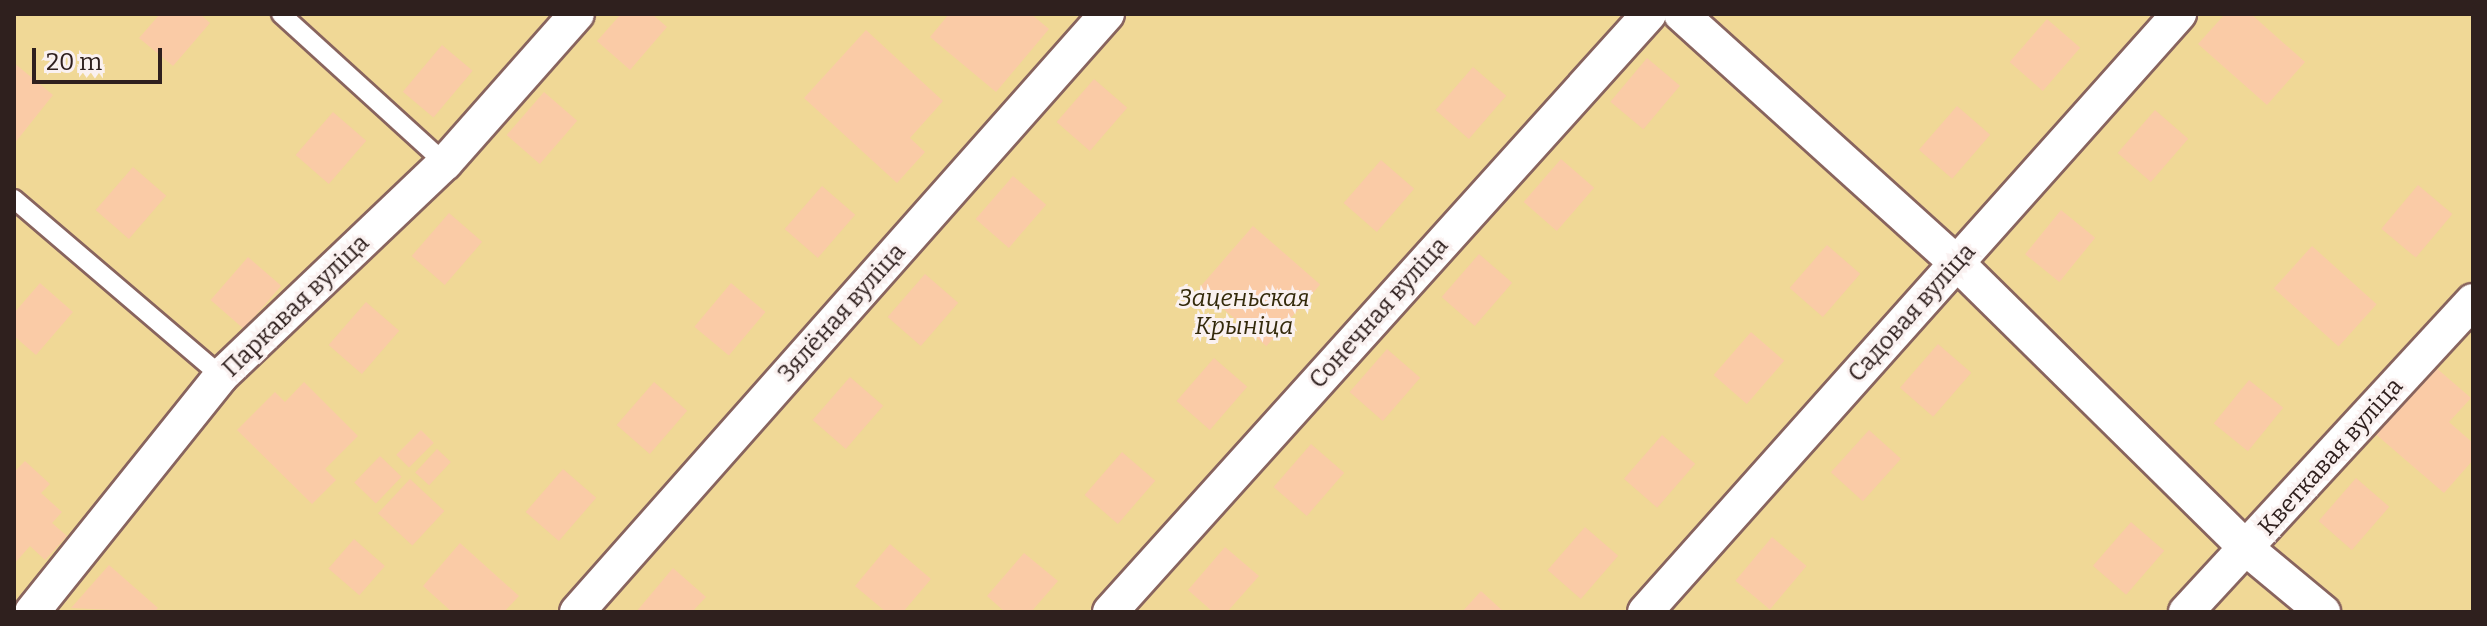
<!DOCTYPE html>
<html>
<head>
<meta charset="utf-8">
<style>
  body { margin:0 }
  #map { position:relative; width:2487px; height:626px; overflow:hidden; background:#faf1f0; font-family:Bitter,serif }
  div>[style] { position:absolute }
  [style*='--x'] { left:calc(var(--x)*1px); top:calc(var(--y)*1px); width:calc(var(--w)*1px); rotate:calc(var(--a)*1deg) }
  .green>* { inset:0; background:#f0d896; transform-origin:0 0 }
  .building>* { inset:0; background:#facba6; transform-origin:0 0 }
  .roads { filter:drop-shadow(2px 0 #88645e) drop-shadow(-2px 0 #88645e) drop-shadow(0 2px #88645e) drop-shadow(0 -2px #88645e) }
  .lane>* { height:18px; margin:-9px; padding:0 9px; transform-origin:9px; border-radius:9px; background:#fff }
  .street>* { height:34px; margin:-17px; padding:0 17px; transform-origin:17px; border-radius:17px; background:#fff }
  span { translate:-50% -50%; white-space:nowrap; text-align:center; line-height:1.15; -webkit-text-stroke:6px #faf1f0; paint-order:stroke }
  .park-label { font-size:24px; color:#342a0b; font-style:italic }
  .street-label { font-size:24px; color:#2f201e }
  .frame { position:absolute; inset:0; border:16px solid #2f201e; pointer-events:none }
  .scale { position:absolute; left:32px; top:48px; width:130px; height:36px; box-sizing:border-box; border:4px solid #2f201e; border-top:0; padding-left:10px; font-size:24px; line-height:28px; white-space:nowrap; color:#2f201e; -webkit-text-stroke:6px #faf1f0; paint-order:stroke }
</style>
</head>
<body>
<div id="map">
  <div class="green">
    <div style="left:14px;top:14px;width:2459px;height:598px"></div>
  </div>
  <div class="building">
    <div style="clip-path:polygon(160px 14px,200px 14px,210px 23px,173px 66px,139px 38px)"></div>
    <div style="clip-path:polygon(621px 14px,652px 14px,667px 27px,630px 70px,597px 41px)"></div>
    <div style="clip-path:polygon(949px 14px,1031px 14px,1049px 29px,996px 92px,930px 37px)"></div>
    <div style="clip-path:polygon(2225px 14px,2251px 14px,2305px 62px,2267px 105px,2198px 44px)"></div>
    <div style="left:2047px;top:19px;width:44px;height:57px;rotate:41deg"></div>
    <div style="clip-path:polygon(866px 30px,943px 101px,910px 138px,925px 152px,897px 183px,804px 98px)"></div>
    <div style="left:442px;top:45px;width:40px;height:61px;rotate:40deg"></div>
    <div style="left:1647px;top:58px;width:43px;height:57px;rotate:40deg"></div>
    <div style="clip-path:polygon(14px 63px,53px 95px,14px 144px)"></div>
    <div style="left:1473px;top:67px;width:44px;height:57px;rotate:41deg"></div>
    <div style="left:1094px;top:79px;width:44px;height:57px;rotate:41deg"></div>
    <div style="left:544px;top:92px;width:44px;height:57px;rotate:41deg"></div>
    <div style="left:1957px;top:106px;width:44px;height:58px;rotate:41deg"></div>
    <div style="left:2155px;top:110px;width:44px;height:57px;rotate:41deg"></div>
    <div style="left:333px;top:112px;width:44px;height:57px;rotate:41deg"></div>
    <div style="left:1561px;top:159px;width:44px;height:57px;rotate:41deg"></div>
    <div style="left:1381px;top:160px;width:44px;height:57px;rotate:41deg"></div>
    <div style="left:133px;top:167px;width:44px;height:57px;rotate:41deg"></div>
    <div style="left:1013px;top:176px;width:44px;height:57px;rotate:41deg"></div>
    <div style="left:2418px;top:185px;width:45px;height:57px;rotate:40deg"></div>
    <div style="left:822px;top:186px;width:44px;height:57px;rotate:41deg"></div>
    <div style="left:2061px;top:210px;width:44px;height:57px;rotate:39deg"></div>
    <div style="left:449px;top:213px;width:44px;height:57px;rotate:41deg"></div>
    <div style="left:1253px;top:226px;width:89px;height:82px;rotate:41deg"></div>
    <div style="left:1827px;top:245px;width:44px;height:57px;rotate:41deg"></div>
    <div style="left:2312px;top:246px;width:87px;height:57px;rotate:42deg"></div>
    <div style="left:1479px;top:254px;width:44px;height:57px;rotate:41deg"></div>
    <div style="left:248px;top:257px;width:44px;height:57px;rotate:41deg"></div>
    <div style="left:925px;top:274px;width:44px;height:57px;rotate:41deg"></div>
    <div style="clip-path:polygon(40px 283px,73px 312px,36px 355px,14px 336px,14px 313px)"></div>
    <div style="left:731px;top:283px;width:45px;height:57px;rotate:40deg"></div>
    <div style="left:366px;top:302px;width:44px;height:57px;rotate:41deg"></div>
    <div style="left:1751px;top:332px;width:44px;height:57px;rotate:41deg"></div>
    <div style="left:1938px;top:344px;width:44px;height:58px;rotate:41deg"></div>
    <div style="left:1387px;top:349px;width:44px;height:57px;rotate:41deg"></div>
    <div style="left:1214px;top:358px;width:44px;height:57px;rotate:41deg"></div>
    <div style="clip-path:polygon(2434px 366px,2471px 398px,2449px 422px,2473px 443px,2473px 460px,2444px 493px,2365px 425px)"></div>
    <div style="left:850px;top:377px;width:44px;height:57px;rotate:41deg"></div>
    <div style="left:2249px;top:380px;width:44px;height:56px;rotate:39deg"></div>
    <div style="clip-path:polygon(304px 382px,358px 436px,325px 469px,336px 480px,312px 504px,237px 430px,275px 392px,285px 402px)"></div>
    <div style="left:654px;top:382px;width:44px;height:57px;rotate:41deg"></div>
    <div style="left:421px;top:430px;width:18px;height:35px;rotate:45deg"></div>
    <div style="left:1869px;top:430px;width:43px;height:57px;rotate:42deg"></div>
    <div style="left:1662px;top:435px;width:44px;height:58px;rotate:41deg"></div>
    <div style="left:1311px;top:444px;width:44px;height:57px;rotate:41deg"></div>
    <div style="left:437px;top:449px;width:19px;height:32px;rotate:43deg"></div>
    <div style="left:1122px;top:452px;width:44px;height:57px;rotate:41deg"></div>
    <div style="left:380px;top:456px;width:30px;height:37px;rotate:44deg"></div>
    <div style="clip-path:polygon(25px 461px,50px 484px,41px 493px,62px 512px,52px 523px,67px 536px,45px 560px,30px 546px,14px 564px,14px 472px)"></div>
    <div style="left:563px;top:469px;width:44px;height:57px;rotate:41deg"></div>
    <div style="left:2356px;top:478px;width:44px;height:57px;rotate:41deg"></div>
    <div style="left:410px;top:479px;width:47px;height:47px;rotate:43deg"></div>
    <div style="left:2131px;top:522px;width:44px;height:58px;rotate:41deg"></div>
    <div style="left:1585px;top:527px;width:44px;height:57px;rotate:41deg"></div>
    <div style="left:1772px;top:537px;width:45px;height:57px;rotate:40deg"></div>
    <div style="left:354px;top:539px;width:41px;height:39px;rotate:41deg"></div>
    <div style="clip-path:polygon(460px 543px,519px 596px,504px 612px,452px 612px,423px 586px)"></div>
    <div style="clip-path:polygon(890px 544px,931px 579px,903px 612px,886px 612px,855px 586px)"></div>
    <div style="clip-path:polygon(1225px 547px,1259px 576px,1227px 612px,1213px 612px,1188px 590px)"></div>
    <div style="clip-path:polygon(1024px 553px,1058px 581px,1031px 612px,1005px 612px,987px 596px)"></div>
    <div style="clip-path:polygon(109px 565px,158px 608px,154px 612px,71px 608px)"></div>
    <div style="clip-path:polygon(673px 568px,706px 597px,692px 612px,636px 612px)"></div>
    <div style="clip-path:polygon(1481px 591px,1504px 612px,1462px 612px)"></div>
  </div>
  <div class="roads">
    <div class="lane">
      <div style="--x:281;--y:14;--w:222;--a:42.3"></div>
      <div style="--x:14;--y:199;--w:272;--a:40.5"></div>
    </div>
    <div class="street">
      <div style="--x:1681;--y:14;--w:372;--a:42.1"></div>
      <div style="--x:1957;--y:263;--w:407;--a:44.6"></div>
      <div style="--x:2247;--y:549;--w:99;--a:39.7"></div>
      <div style="--x:32;--y:612;--w:302;--a:-51.3"></div>
      <div style="--x:221;--y:376;--w:309;--a:-43.6"></div>
      <div style="--x:445;--y:163;--w:199;--a:-48.5"></div>
      <div style="--x:577;--y:612;--w:799;--a:-48.45"></div>
      <div style="--x:1110;--y:612;--w:805;--a:-47.97"></div>
      <div style="--x:1645;--y:612;--w:802;--a:-48.24"></div>
      <div style="--x:2186;--y:612;--w:423;--a:-47.3"></div>
    </div>
  </div>
  <div class="park-label">
    <span style="left:1244px;top:313px">Заценьская<br>Крыніца</span>
  </div>
  <div class="street-label">
    <span style="left:296px;top:306px;rotate:-44deg">Паркавая вуліца</span>
    <span style="left:842px;top:313px;rotate:-48deg">Зялёная вуліца</span>
    <span style="left:1379px;top:313px;rotate:-48deg">Сонечная вуліца</span>
    <span style="left:1912px;top:313px;rotate:-48deg">Садовая вуліца</span>
    <span style="left:2331px;top:457px;rotate:-48deg">Кветкавая вуліца</span>
  </div>
  <div class="frame"></div>
  <div class="scale">20 m</div>
</div>
</body>
</html>
